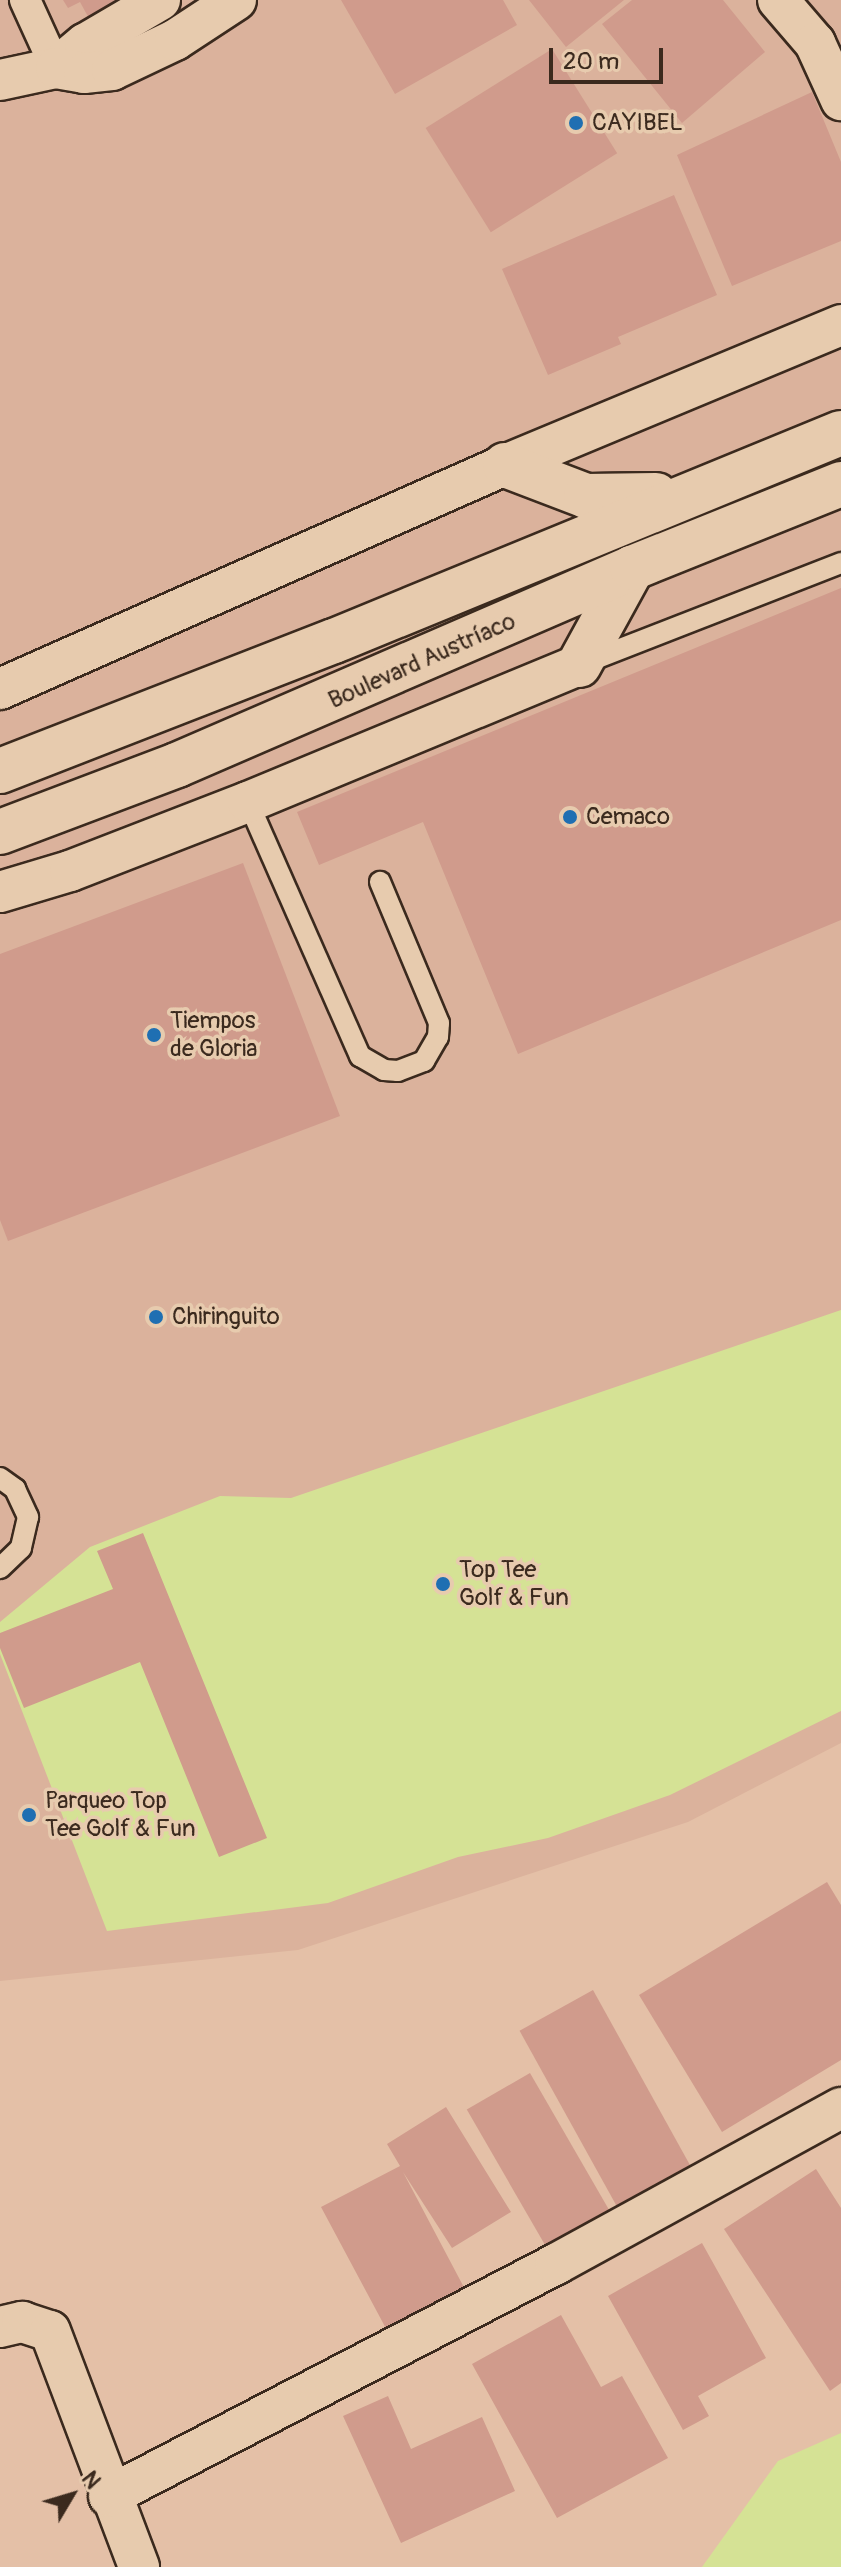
<!DOCTYPE html>
<html>
<head>
<meta charset="utf-8">
<style>
  body { margin:0 }
  #map { position:relative; width:841px; height:2567px; overflow:hidden; background:#e4c0a7; font-family:Pangolin,sans-serif }
  div>[style] { position:absolute }
  [style*='--x'] { left:calc(var(--x)*1px); top:calc(var(--y)*1px); width:calc(var(--w)*1px); rotate:calc(var(--a)*1deg) }
  .built>* { inset:0; background:#dbb29c }
  .green>* { inset:0; background:#d5e295 }
  .building>* { inset:0; background:#d09b8c; transform-origin:0 0 }
  .roads { filter:drop-shadow(2px 0 #3b2a1e) drop-shadow(-2px 0 #3b2a1e) drop-shadow(0 2px #3b2a1e) drop-shadow(0 -2px #3b2a1e) }
  .service>* { height:20px; margin:-10px; padding:0 10px; transform-origin:10px; border-radius:10px; background:#e7cbae }
  .pedestrian>* { height:30px; margin:-15px; padding:0 15px; transform-origin:15px; border-radius:15px; background:#e7cbae }
  .minor>* { height:40px; margin:-20px; padding:0 20px; transform-origin:20px; border-radius:20px; background:#e7cbae }
  .primary>* { height:44px; margin:-22px; padding:0 22px; transform-origin:22px; border-radius:22px; background:#e7cbae }
  .dots>* { width:22px; height:22px; translate:-50% -50%; box-sizing:border-box; border:4px solid #e7cbae; border-radius:50% }
  span { translate:-50% -50%; white-space:nowrap; text-align:center; line-height:1.15; -webkit-text-stroke:7px #e7cbae; paint-order:stroke }
  .poi-label { font-size:24px; color:#3b2a1e }
  .left { translate:0 -50%; text-align:left }
  .street-label { font-size:24px; color:#3b2a1e }
  .north { position:absolute; left:32px; top:2455px; width:80px; height:80px; -webkit-text-stroke:6px #e7cbae; paint-order:stroke; rotate:52deg; font-size:22px; font-weight:700; line-height:32px; text-align:center; color:#3b2a1e }
  .north::after { content:''; display:block; margin:auto; width:28px; height:36px; background:#3b2a1e; clip-path:polygon(50% 0,100% 100%,50% 72%,0 100%) }
  .scale { position:absolute; left:549px; top:48px; width:114px; height:36px; box-sizing:border-box; border:4px solid #3b2a1e; border-top:0; padding-left:10px; font-size:24px; line-height:28px; white-space:nowrap; color:#3b2a1e; -webkit-text-stroke:6px #e7cbae; paint-order:stroke }
</style>
</head>
<body>
<div id="map">
  <div class="built">
    <div style="clip-path:polygon(0 0,841px 0,841px 1743px,688px 1822px,298px 1950px,0 1981px)"></div>
  </div>
  <div class="green">
    <div style="clip-path:polygon(841px 1310px,841px 1711px,670px 1795px,548px 1838px,458px 1857px,328px 1903px,107px 1931px,0 1654px,0 1622px,90px 1547px,220px 1496px,291px 1498px)"></div>
    <div style="clip-path:polygon(841px 2433px,841px 2567px,702px 2567px,778px 2461px)"></div>
  </div>
  <div class="building">
    <div style="clip-path:polygon(63px 0,129px 0,91px 22px,80px 2px,68px 8px)"></div>
    <div style="clip-path:polygon(341px 0,503px 0,517px 25px,395px 94px)"></div>
    <div style="clip-path:polygon(529px 0,624px 0,566px 47px)"></div>
    <div style="clip-path:polygon(632px 0,723px 0,765px 52px,682px 123px,602px 24px)"></div>
    <div style="left:552px;top:49px;width:123px;height:149px;rotate:58deg"></div>
    <div style="clip-path:polygon(812px 92px,841px 162px,841px 241px,732px 286px,677px 155px)"></div>
    <div style="clip-path:polygon(674px 195px,717px 295px,618px 337px,621px 344px,548px 375px,502px 269px)"></div>
    <div style="clip-path:polygon(841px 588px,841px 920px,518px 1054px,423px 822px,319px 865px,297px 812px)"></div>
    <div style="clip-path:polygon(243px 863px,340px 1116px,8px 1241px,0 1220px,0 954px)"></div>
    <div style="clip-path:polygon(143px 1533px,267px 1838px,219px 1857px,140px 1662px,24px 1708px,0 1648px,0 1633px,113px 1589px,97px 1551px)"></div>
    <div style="clip-path:polygon(827px 1882px,841px 1905px,841px 2060px,722px 2132px,639px 1995px)"></div>
    <div style="left:593px;top:1990px;width:200px;height:84px;rotate:61deg"></div>
    <div style="left:530px;top:2073px;width:160px;height:73px;rotate:60deg"></div>
    <div style="clip-path:polygon(446px 2107px,511px 2212px,452px 2248px,403px 2172px,468px 2295px,390px 2336px,321px 2207px,400px 2166px,387px 2144px)"></div>
    <div style="clip-path:polygon(816px 2169px,841px 2208px,841px 2383px,830px 2391px,724px 2229px)"></div>
    <div style="clip-path:polygon(702px 2243px,766px 2358px,698px 2396px,709px 2416px,683px 2430px,608px 2296px)"></div>
    <div style="clip-path:polygon(561px 2315px,601px 2387px,622px 2376px,668px 2458px,557px 2518px,472px 2364px)"></div>
    <div style="clip-path:polygon(388px 2396px,411px 2449px,482px 2417px,515px 2491px,401px 2543px,343px 2416px)"></div>
  </div>
  <div class="roads">
    <div class="service">
      <div style="--x:587;--y:662;--w:273;--a:-21.3"></div>
      <div style="--x:248;--y:802;--w:278;--a:66.2"></div>
      <div style="--x:360;--y:1056;--w:28;--a:30"></div>
      <div style="--x:384;--y:1070;--w:14;--a:4"></div>
      <div style="--x:398;--y:1071;--w:28;--a:-21"></div>
      <div style="--x:424;--y:1061;--w:28;--a:-60"></div>
      <div style="--x:438;--y:1037;--w:14;--a:-86"></div>
      <div style="--x:439;--y:1023;--w:153;--a:-112.7"></div>
      <div style="--x:0;--y:1478;--w:19;--a:36"></div>
      <div style="--x:15;--y:1489;--w:31;--a:65"></div>
      <div style="--x:28;--y:1517;--w:32;--a:103"></div>
      <div style="--x:21;--y:1548;--w:29;--a:136"></div>
    </div>
    <div class="pedestrian">
      <div style="--x:25;--y:0;--w:75;--a:65.5"></div>
    </div>
    <div class="minor">
      <div style="--x:778;--y:0;--w:57;--a:49.3"></div>
      <div style="--x:815;--y:43;--w:63;--a:65.5"></div>
      <div style="--x:56;--y:68;--w:38;--a:-40"></div>
      <div style="--x:85;--y:44;--w:87;--a:-30.4"></div>
      <div style="--x:0;--y:80;--w:57;--a:-12.1"></div>
      <div style="--x:56;--y:68;--w:28;--a:10"></div>
      <div style="--x:84;--y:73;--w:28;--a:-6"></div>
      <div style="--x:112;--y:70;--w:70;--a:-25.5"></div>
      <div style="--x:175;--y:40;--w:73;--a:-33.3"></div>
      <div style="--x:0;--y:689;--w:552;--a:-23.92"></div>
      <div style="--x:505;--y:465;--w:364;--a:-22.6"></div>
      <div style="--x:0;--y:892;--w:73;--a:-16.7"></div>
      <div style="--x:70;--y:871;--w:191;--a:-21.2"></div>
      <div style="--x:248;--y:802;--w:358;--a:-22.5"></div>
      <div style="--x:0;--y:2327;--w:23;--a:-13"></div>
      <div style="--x:22;--y:2322;--w:29;--a:18"></div>
      <div style="--x:50;--y:2331;--w:252;--a:69.3"></div>
      <div style="--x:109;--y:2496;--w:504;--a:-27.43"></div>
      <div style="--x:556;--y:2264;--w:325;--a:-28.7"></div>
    </div>
    <div class="primary">
      <div style="--x:505;--y:465;--w:87;--a:20.9"></div>
      <div style="--x:586;--y:496;--w:70;--a:-0.8"></div>
      <div style="--x:579;--y:665;--w:111;--a:-61.3"></div>
      <div style="--x:0;--y:771;--w:358;--a:-21.3"></div>
      <div style="--x:334;--y:641;--w:548;--a:-22.31"></div>
      <div style="--x:0;--y:832;--w:189;--a:-20.7"></div>
      <div style="--x:177;--y:765;--w:496;--a:-23.4"></div>
      <div style="--x:632;--y:568;--w:225;--a:-21.9"></div>
    </div>
  </div>
  <div class="dots">
    <div style="left:576px;top:123px;background:#1f6fb2"></div>
    <div style="left:570px;top:817px;background:#1f6fb2"></div>
    <div style="left:154px;top:1035px;background:#1f6fb2"></div>
    <div style="left:156px;top:1317px;background:#1f6fb2"></div>
    <div style="left:443px;top:1584px;background:#1f6fb2"></div>
    <div style="left:29px;top:1815px;background:#1f6fb2"></div>
  </div>
  <div class="poi-label">
    <span class="left" style="left:592px;top:123px">CAYIBEL</span>
    <span class="left" style="left:586px;top:817px">Cemaco</span>
    <span class="left" style="left:170px;top:1035px">Tiempos<br>de Gloria</span>
    <span class="left" style="left:172px;top:1317px">Chiringuito</span>
    <span class="left" style="left:459px;top:1584px">Top Tee<br>Golf &amp; Fun</span>
    <span class="left" style="left:45px;top:1815px">Parqueo Top<br>Tee Golf &amp; Fun</span>
  </div>
  <div class="street-label">
    <span style="left:422px;top:661px;rotate:-24deg">Boulevard Austríaco</span>
  </div>
  <div class="north">N</div>
  <div class="scale">20 m</div>
</div>
</body>
</html>
